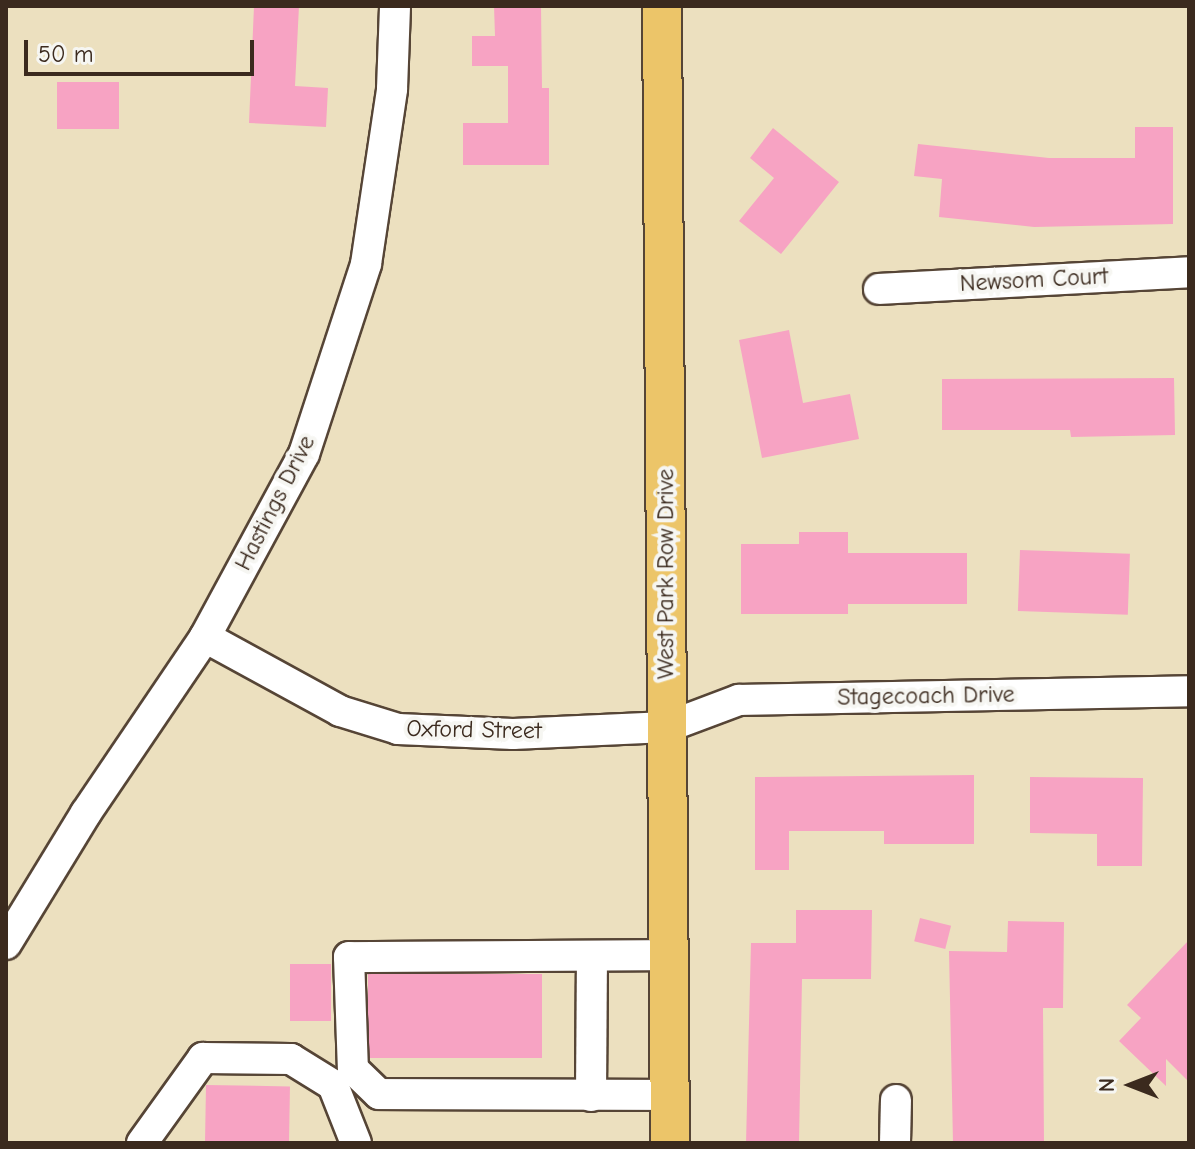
<!DOCTYPE html>
<html>
<head>
<meta charset="utf-8">
<style>
  body { margin:0 }
  #map { position:relative; width:1195px; height:1149px; overflow:hidden; background:#ece0bf; font-family:"Comic Neue",sans-serif }
  div>[style] { position:absolute }
  [style*='--x'] { left:calc(var(--x)*1px); top:calc(var(--y)*1px); width:calc(var(--w)*1px); rotate:calc(var(--a)*1deg) }
  .building>* { inset:0; background:#f7a3c3; transform-origin:0 0 }
  .roads { filter:drop-shadow(2px 0 #564536) drop-shadow(-2px 0 #564536) drop-shadow(0 2px #564536) drop-shadow(0 -2px #564536) }
  .minor>* { height:30px; margin:-15px; padding:0 15px; transform-origin:15px; border-radius:15px; background:#fff }
  .major>* { height:38px; margin:-19px; padding:0 19px; transform-origin:19px; border-radius:19px; background:#ecc569 }
  span { translate:-50% -50%; white-space:nowrap; text-align:center; line-height:1.15; -webkit-text-stroke:8px #f6f6f2; paint-order:stroke }
  .street-label { font-size:24px; color:#3b2a1e }
  .frame { position:absolute; inset:0; border:8px solid #3b2a1e; pointer-events:none }
  .north { position:absolute; left:1091px; top:1045px; width:80px; height:80px; -webkit-text-stroke:6px #f6f6f2; paint-order:stroke; rotate:270deg; font-size:22px; font-weight:700; line-height:32px; text-align:center; color:#3b2a1e }
  .north::after { content:''; display:block; margin:auto; width:28px; height:36px; background:#3b2a1e; clip-path:polygon(50% 0,100% 100%,50% 72%,0 100%) }
  .scale { position:absolute; left:24px; top:40px; width:230px; height:36px; box-sizing:border-box; border:4px solid #3b2a1e; border-top:0; padding-left:10px; font-size:24px; line-height:28px; white-space:nowrap; color:#3b2a1e; -webkit-text-stroke:6px #f6f6f2; paint-order:stroke }
</style>
</head>
<body>
<div id="map">
  <div class="building">
    <div style="clip-path:polygon(254px 6px,299px 6px,295px 86px,328px 88px,326px 127px,249px 123px)"></div>
    <div style="clip-path:polygon(494px 6px,541px 6px,542px 88px,549px 88px,549px 165px,463px 165px,463px 123px,508px 123px,508px 66px,472px 66px,472px 36px,495px 36px)"></div>
    <div style="left:57px;top:82px;width:62px;height:47px"></div>
    <div style="clip-path:polygon(1135px 127px,1173px 127px,1173px 224px,1034px 227px,939px 217px,942px 179px,914px 176px,918px 144px,1049px 158px,1135px 158px)"></div>
    <div style="clip-path:polygon(773px 128px,839px 182px,781px 254px,739px 221px,774px 178px,750px 158px)"></div>
    <div style="clip-path:polygon(789px 330px,803px 403px,850px 394px,859px 439px,762px 458px,739px 340px)"></div>
    <div style="clip-path:polygon(1174px 378px,1175px 435px,1071px 437px,1070px 430px,942px 430px,942px 379px)"></div>
    <div style="clip-path:polygon(799px 532px,848px 532px,848px 553px,967px 553px,967px 604px,848px 604px,848px 614px,741px 614px,741px 544px,799px 544px)"></div>
    <div style="left:1020px;top:550px;width:110px;height:61px;rotate:2deg"></div>
    <div style="clip-path:polygon(974px 775px,974px 844px,884px 844px,884px 831px,789px 831px,789px 870px,755px 870px,755px 777px)"></div>
    <div style="clip-path:polygon(1030px 777px,1143px 778px,1142px 866px,1097px 866px,1097px 834px,1030px 833px)"></div>
    <div style="clip-path:polygon(796px 910px,872px 910px,871px 979px,802px 979px,799px 1143px,746px 1143px,751px 943px,796px 943px)"></div>
    <div style="left:920px;top:918px;width:32px;height:24px;rotate:14deg"></div>
    <div style="clip-path:polygon(1008px 921px,1064px 922px,1063px 1008px,1043px 1008px,1044px 1143px,953px 1143px,949px 951px,1007px 952px)"></div>
    <div style="clip-path:polygon(1189px 940px,1189px 1082px,1166px 1059px,1166px 1086px,1119px 1041px,1141px 1018px,1127px 1005px)"></div>
    <div style="left:290px;top:964px;width:41px;height:57px"></div>
    <div style="left:542px;top:974px;width:84px;height:174px;rotate:90deg"></div>
    <div style="left:206px;top:1085px;width:84px;height:58px;rotate:1deg"></div>
  </div>
  <div class="roads">
    <div class="minor">
      <div style="--x:879;--y:289;--w:310;--a:-3.1"></div>
      <div style="--x:205;--y:637;--w:154;--a:28.7"></div>
      <div style="--x:340;--y:711;--w:61;--a:17.2"></div>
      <div style="--x:398;--y:729;--w:115;--a:2.5"></div>
      <div style="--x:513;--y:734;--w:154;--a:-2.6"></div>
      <div style="--x:667;--y:727;--w:77;--a:-20.6"></div>
      <div style="--x:739;--y:700;--w:450;--a:-1.1"></div>
      <div style="--x:6;--y:944;--w:153;--a:-58.6"></div>
      <div style="--x:86;--y:813;--w:212;--a:-55.9"></div>
      <div style="--x:205;--y:637;--w:208;--a:-61.6"></div>
      <div style="--x:304;--y:454;--w:200;--a:-71.9"></div>
      <div style="--x:366;--y:264;--w:177;--a:-81.5"></div>
      <div style="--x:392;--y:89;--w:83;--a:-87.9"></div>
      <div style="--x:669;--y:955;--w:320;--a:179.6"></div>
      <div style="--x:349;--y:957;--w:112;--a:88"></div>
      <div style="--x:353;--y:1069;--w:36;--a:44"></div>
      <div style="--x:379;--y:1094;--w:291;--a:0.2"></div>
      <div style="--x:591;--y:1096;--w:139;--a:-89.6"></div>
      <div style="--x:142;--y:1143;--w:105;--a:-54.3"></div>
      <div style="--x:203;--y:1058;--w:88;--a:0.7"></div>
      <div style="--x:291;--y:1059;--w:49;--a:31.8"></div>
      <div style="--x:333;--y:1085;--w:62;--a:68.4"></div>
      <div style="--x:895;--y:1143;--w:43;--a:-88.7"></div>
    </div>
    <div class="major">
      <div style="--x:662;--y:6;--w:1137;--a:89.6"></div>
    </div>
  </div>
  <div class="street-label">
    <span style="left:1034px;top:280px;rotate:-3deg">Newsom Court</span>
    <span style="left:275px;top:503px;rotate:-63deg">Hastings Drive</span>
    <span style="left:666px;top:574px;rotate:-90deg">West Park Row Drive</span>
    <span style="left:926px;top:696px;rotate:-1deg">Stagecoach Drive</span>
    <span style="left:474px;top:730px;rotate:1deg">Oxford Street</span>
  </div>
  <div class="frame"></div>
  <div class="north">N</div>
  <div class="scale">50 m</div>
</div>
</body>
</html>
